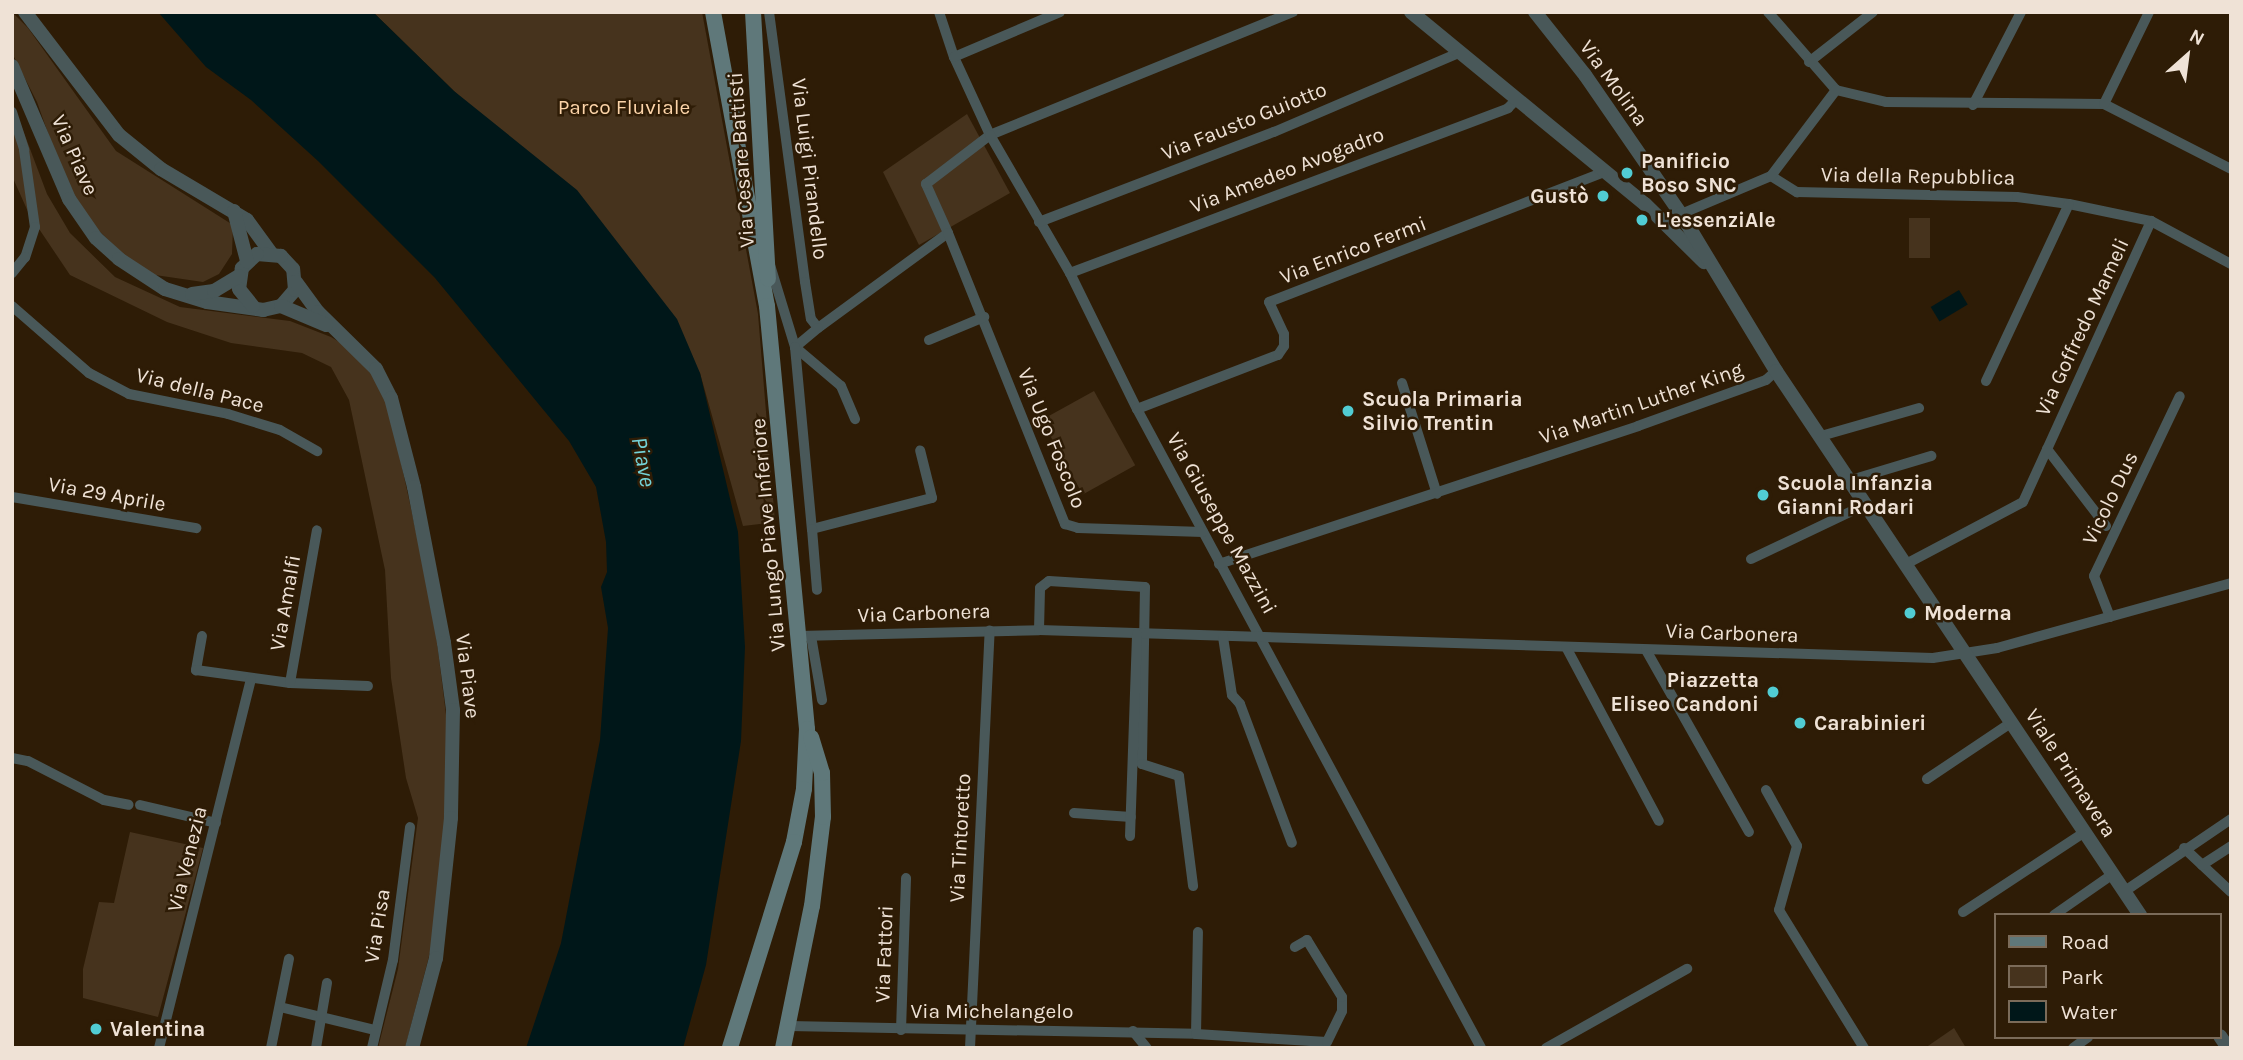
<!DOCTYPE html>
<html>
<head>
<meta charset="utf-8">
<style>
  body { margin:0 }
  #map { position:relative; width:2243px; height:1060px; overflow:hidden; background:#2e1c06; font-family:Karla,sans-serif }
  div>[style] { position:absolute }
  [style*='--x'] { left:calc(var(--x)*1px); top:calc(var(--y)*1px); width:calc(var(--w)*1px); rotate:calc(var(--a)*1deg) }
  .green>* { inset:0; background:#46331d; transform-origin:0 0 }
  .water>* { inset:0; background:#001719; transform-origin:0 0 }
  .minor>* { height:10px; margin:-5px; padding:0 5px; transform-origin:5px; border-radius:5px; background:#495859 }
  .tertiary>* { height:14px; margin:-7px; padding:0 7px; transform-origin:7px; border-radius:7px; background:#495859 }
  .secondary>* { height:16px; margin:-8px; padding:0 8px; transform-origin:8px; border-radius:8px; background:#5f787a }
  .dots>* { width:19px; height:19px; translate:-50% -50%; box-sizing:border-box; border:4px solid #2e1c06; border-radius:50% }
  span { translate:-50% -50%; white-space:nowrap; text-align:center; line-height:1.15; -webkit-text-stroke:5px #2e1c06; paint-order:stroke }
  .street-label { font-size:21px; color:#efe2d6 }
  .park-label { font-size:21px; color:#fcd4a9 }
  .poi-label { font-size:21px; color:#efe2d6; font-weight:700 }
  .left { translate:0 -50%; text-align:left }
  .right { translate:-100% -50%; text-align:right }
  .water-label { font-size:23px; color:#74d2d7; font-style:italic }
  .frame { position:absolute; inset:0; border:14px solid #efe2d6; pointer-events:none }
  .legend { position:absolute; left:1994px; top:913px; width:228px; height:126px; box-sizing:border-box; background:#2e1c06; border:2px solid #7b6b59; margin:0; padding:9px 12px; list-style:none; font-size:21px; color:#efe2d6 }
  .legend li { display:flex; align-items:center; gap:14px; height:35px }
  .legend b { width:35px; border:2px solid #7b6b59 }
  .north { position:absolute; left:2152px; top:21px; width:70px; height:70px; -webkit-text-stroke:5px #2e1c06; paint-order:stroke; rotate:28deg; font-size:19px; font-weight:700; line-height:28px; text-align:center; color:#efe2d6 }
  .north::after { content:''; display:block; margin:auto; width:24px; height:32px; background:#efe2d6; clip-path:polygon(50% 0,100% 100%,50% 72%,0 100%) }
</style>
</head>
<body>
<div id="map">
  <div class="green">
    <div style="clip-path:polygon(12px 12px,28px 28px,116px 151px,233px 225px,232px 254px,219px 274px,203px 282px,155px 275px,129px 260px,88px 220px,66px 184px,37px 102px,12px 53px)"></div>
    <div style="clip-path:polygon(373px 12px,702px 12px,758px 314px,775px 522px,743px 526px,700px 373px,454px 91px)"></div>
    <div style="clip-path:polygon(12px 101px,47px 194px,70px 233px,115px 277px,180px 307px,290px 321px,331px 337px,349px 348px,374px 377px,390px 412px,433px 610px,448px 731px,445px 830px,433px 941px,405px 1048px,378px 1048px,398px 969px,418px 818px,406px 778px,391px 678px,385px 570px,349px 400px,331px 367px,302px 353px,231px 343px,167px 322px,70px 275px,29px 214px,12px 176px)"></div>
    <div style="clip-path:polygon(967px 114px,1010px 193px,919px 245px,883px 172px)"></div>
    <div style="left:1909px;top:218px;width:21px;height:40px"></div>
    <div style="left:1094px;top:391px;width:85px;height:60px;rotate:61deg"></div>
    <div style="clip-path:polygon(130px 832px,203px 848px,158px 1017px,83px 998px,83px 969px,99px 902px,114px 903px)"></div>
    <div style="clip-path:polygon(1954px 1028px,1966px 1048px,1925px 1048px)"></div>
  </div>
  <div class="water">
    <div style="clip-path:polygon(158px 12px,373px 12px,454px 91px,577px 190px,677px 319px,700px 373px,738px 532px,745px 647px,741px 741px,706px 965px,683px 1048px,526px 1048px,561px 943px,600px 740px,608px 628px,601px 587px,607px 572px,606px 542px,596px 487px,569px 441px,435px 278px,318px 161px,251px 100px,206px 67px)"></div>
    <div style="left:1959px;top:290px;width:17px;height:33px;rotate:59deg"></div>
  </div>
  <div class="minor">
    <div style="--x:769;--y:12;--w:272;--a:82.4"></div>
    <div style="--x:805;--y:282;--w:37;--a:81"></div>
    <div style="--x:811;--y:319;--w:11;--a:52"></div>
    <div style="--x:818;--y:328;--w:161;--a:-36.2"></div>
    <div style="--x:948;--y:233;--w:54;--a:-114.2"></div>
    <div style="--x:926;--y:184;--w:81;--a:-37.4"></div>
    <div style="--x:990;--y:135;--w:327;--a:-22.1"></div>
    <div style="--x:939;--y:12;--w:47;--a:71.6"></div>
    <div style="--x:954;--y:57;--w:86;--a:65.2"></div>
    <div style="--x:990;--y:135;--w:160;--a:59.9"></div>
    <div style="--x:1070;--y:273;--w:152;--a:63.8"></div>
    <div style="--x:1137;--y:409;--w:726;--a:61.7"></div>
    <div style="--x:1768;--y:12;--w:103;--a:48.9"></div>
    <div style="--x:1836;--y:90;--w:51;--a:13.5"></div>
    <div style="--x:1886;--y:102;--w:218;--a:0.5"></div>
    <div style="--x:2104;--y:104;--w:143;--a:27.1"></div>
    <div style="--x:954;--y:57;--w:115;--a:-23"></div>
    <div style="--x:1809;--y:62;--w:81;--a:-38"></div>
    <div style="--x:2104;--y:104;--w:102;--a:-63.9"></div>
    <div style="--x:1973;--y:105;--w:105;--a:-62.7"></div>
    <div style="--x:12;--y:112;--w:40;--a:72"></div>
    <div style="--x:24;--y:150;--w:78;--a:81.9"></div>
    <div style="--x:35;--y:227;--w:32;--a:108"></div>
    <div style="--x:25;--y:257;--w:21;--a:129"></div>
    <div style="--x:1771;--y:176;--w:31;--a:32"></div>
    <div style="--x:1797;--y:192;--w:220;--a:1.3"></div>
    <div style="--x:2017;--y:197;--w:52;--a:7.7"></div>
    <div style="--x:2069;--y:204;--w:84;--a:11.7"></div>
    <div style="--x:2151;--y:221;--w:91;--a:28.3"></div>
    <div style="--x:1681;--y:214;--w:98;--a:-22.9"></div>
    <div style="--x:1771;--y:176;--w:108;--a:-52.9"></div>
    <div style="--x:1039;--y:222;--w:252;--a:-21"></div>
    <div style="--x:1274;--y:132;--w:203;--a:-23.2"></div>
    <div style="--x:948;--y:233;--w:314;--a:68.1"></div>
    <div style="--x:1065;--y:524;--w:14;--a:17"></div>
    <div style="--x:1078;--y:528;--w:125;--a:1.8"></div>
    <div style="--x:770;--y:265;--w:86;--a:73"></div>
    <div style="--x:795;--y:347;--w:60;--a:40.3"></div>
    <div style="--x:841;--y:386;--w:36;--a:67"></div>
    <div style="--x:1070;--y:273;--w:468;--a:-20.6"></div>
    <div style="--x:1508;--y:108;--w:11;--a:-45"></div>
    <div style="--x:12;--y:306;--w:102;--a:41"></div>
    <div style="--x:89;--y:373;--w:45;--a:27.7"></div>
    <div style="--x:129;--y:394;--w:101;--a:11.4"></div>
    <div style="--x:228;--y:414;--w:54;--a:17.1"></div>
    <div style="--x:280;--y:430;--w:43;--a:29.6"></div>
    <div style="--x:818;--y:328;--w:30;--a:140"></div>
    <div style="--x:795;--y:347;--w:183;--a:84.7"></div>
    <div style="--x:812;--y:529;--w:124;--a:-14.5"></div>
    <div style="--x:932;--y:498;--w:49;--a:-104"></div>
    <div style="--x:929;--y:340;--w:60;--a:-22.7"></div>
    <div style="--x:1986;--y:381;--w:195;--a:-64.9"></div>
    <div style="--x:1402;--y:383;--w:116;--a:72.5"></div>
    <div style="--x:1137;--y:409;--w:151;--a:-21"></div>
    <div style="--x:1278;--y:355;--w:11;--a:-56"></div>
    <div style="--x:1284;--y:346;--w:12;--a:-90"></div>
    <div style="--x:1284;--y:334;--w:35;--a:-115"></div>
    <div style="--x:1269;--y:302;--w:360;--a:-21.2"></div>
    <div style="--x:1821;--y:436;--w:102;--a:-15.9"></div>
    <div style="--x:2047;--y:449;--w:97;--a:52.5"></div>
    <div style="--x:1851;--y:480;--w:84;--a:-16.7"></div>
    <div style="--x:12;--y:497;--w:187;--a:9.6"></div>
    <div style="--x:812;--y:529;--w:61;--a:85.3"></div>
    <div style="--x:1751;--y:559;--w:128;--a:-25.4"></div>
    <div style="--x:1219;--y:564;--w:441;--a:-18.2"></div>
    <div style="--x:1638;--y:426;--w:136;--a:-19.8"></div>
    <div style="--x:1766;--y:380;--w:13;--a:-42"></div>
    <div style="--x:1906;--y:564;--w:132;--a:-27.9"></div>
    <div style="--x:2023;--y:502;--w:309;--a:-65.5"></div>
    <div style="--x:2110;--y:617;--w:44;--a:-111.3"></div>
    <div style="--x:2094;--y:576;--w:199;--a:-64.5"></div>
    <div style="--x:1039;--y:630;--w:42;--a:-88.6"></div>
    <div style="--x:1040;--y:588;--w:11;--a:-38"></div>
    <div style="--x:1049;--y:581;--w:96;--a:3.6"></div>
    <div style="--x:1145;--y:587;--w:177;--a:91"></div>
    <div style="--x:1142;--y:764;--w:39;--a:18"></div>
    <div style="--x:1179;--y:776;--w:111;--a:82.7"></div>
    <div style="--x:202;--y:636;--w:35;--a:100"></div>
    <div style="--x:196;--y:670;--w:95;--a:7.9"></div>
    <div style="--x:290;--y:683;--w:78;--a:2.2"></div>
    <div style="--x:799;--y:636;--w:240;--a:-1.4"></div>
    <div style="--x:1039;--y:630;--w:894;--a:1.79"></div>
    <div style="--x:1933;--y:658;--w:65;--a:-8.9"></div>
    <div style="--x:1997;--y:648;--w:243;--a:-15.5"></div>
    <div style="--x:811;--y:636;--w:65;--a:80.2"></div>
    <div style="--x:1223;--y:637;--w:59;--a:81.2"></div>
    <div style="--x:1232;--y:695;--w:12;--a:48"></div>
    <div style="--x:1240;--y:704;--w:148;--a:69.5"></div>
    <div style="--x:1566;--y:647;--w:197;--a:61.9"></div>
    <div style="--x:1646;--y:650;--w:209;--a:60.5"></div>
    <div style="--x:290;--y:683;--w:155;--a:-80"></div>
    <div style="--x:12;--y:758;--w:16;--a:11"></div>
    <div style="--x:28;--y:761;--w:85;--a:27.2"></div>
    <div style="--x:104;--y:800;--w:25;--a:11"></div>
    <div style="--x:1927;--y:779;--w:102;--a:-33.8"></div>
    <div style="--x:1766;--y:790;--w:64;--a:61"></div>
    <div style="--x:1797;--y:846;--w:66;--a:105.7"></div>
    <div style="--x:1779;--y:910;--w:162;--a:58.4"></div>
    <div style="--x:140;--y:805;--w:78;--a:13.3"></div>
    <div style="--x:1074;--y:813;--w:57;--a:4"></div>
    <div style="--x:1130;--y:836;--w:202;--a:-88"></div>
    <div style="--x:2184;--y:848;--w:64;--a:43.1"></div>
    <div style="--x:2202;--y:865;--w:35;--a:-33"></div>
    <div style="--x:2125;--y:891;--w:128;--a:-34.2"></div>
    <div style="--x:1963;--y:912;--w:146;--a:-33.3"></div>
    <div style="--x:2054;--y:915;--w:72;--a:-34.8"></div>
    <div style="--x:280;--y:1007;--w:98;--a:13.6"></div>
    <div style="--x:789;--y:1026;--w:407;--a:1.1"></div>
    <div style="--x:1196;--y:1034;--w:102;--a:-88.9"></div>
    <div style="--x:901;--y:1030;--w:152;--a:-88.1"></div>
    <div style="--x:1133;--y:1031;--w:22;--a:51"></div>
    <div style="--x:1196;--y:1034;--w:131;--a:3.5"></div>
    <div style="--x:1327;--y:1042;--w:34;--a:-64"></div>
    <div style="--x:1342;--y:1011;--w:14;--a:-90"></div>
    <div style="--x:1342;--y:997;--w:67;--a:-121.6"></div>
    <div style="--x:1307;--y:940;--w:14;--a:150"></div>
    <div style="--x:159;--y:1048;--w:380;--a:-76"></div>
    <div style="--x:271;--y:1048;--w:91;--a:-78.6"></div>
    <div style="--x:316;--y:1048;--w:66;--a:-80.4"></div>
    <div style="--x:372;--y:1048;--w:90;--a:-76.6"></div>
    <div style="--x:393;--y:960;--w:134;--a:-82.7"></div>
    <div style="--x:970;--y:1048;--w:418;--a:-87.3"></div>
    <div style="--x:1546;--y:1048;--w:162;--a:-29.3"></div>
    <div style="--x:2073;--y:1048;--w:19;--a:-36"></div>
  </div>
  <div class="tertiary">
    <div style="--x:25;--y:12;--w:155;--a:52.6"></div>
    <div style="--x:119;--y:135;--w:54;--a:39"></div>
    <div style="--x:161;--y:169;--w:100;--a:30.7"></div>
    <div style="--x:247;--y:220;--w:41;--a:54"></div>
    <div style="--x:1411;--y:12;--w:303;--a:39.4"></div>
    <div style="--x:1645;--y:204;--w:83;--a:44.5"></div>
    <div style="--x:1535;--y:12;--w:80;--a:51.6"></div>
    <div style="--x:1585;--y:75;--w:169;--a:55.4"></div>
    <div style="--x:1681;--y:214;--w:184;--a:58.8"></div>
    <div style="--x:1776;--y:371;--w:655;--a:56.21"></div>
    <div style="--x:12;--y:66;--w:145;--a:66.8"></div>
    <div style="--x:69;--y:199;--w:47;--a:55.3"></div>
    <div style="--x:96;--y:238;--w:31;--a:42"></div>
    <div style="--x:119;--y:259;--w:55;--a:33.1"></div>
    <div style="--x:165;--y:289;--w:44;--a:17.2"></div>
    <div style="--x:207;--y:302;--w:57;--a:8.1"></div>
    <div style="--x:263;--y:310;--w:18;--a:-13"></div>
    <div style="--x:281;--y:306;--w:21;--a:-49"></div>
    <div style="--x:295;--y:290;--w:21;--a:-95"></div>
    <div style="--x:293;--y:269;--w:18;--a:-133"></div>
    <div style="--x:281;--y:256;--w:24;--a:-175"></div>
    <div style="--x:257;--y:254;--w:21;--a:137"></div>
    <div style="--x:242;--y:268;--w:21;--a:98"></div>
    <div style="--x:239;--y:289;--w:22;--a:51"></div>
    <div style="--x:234;--y:211;--w:52;--a:75.4"></div>
    <div style="--x:296;--y:282;--w:37;--a:54"></div>
    <div style="--x:318;--y:312;--w:81;--a:44.5"></div>
    <div style="--x:376;--y:369;--w:33;--a:63"></div>
    <div style="--x:391;--y:398;--w:92;--a:75.5"></div>
    <div style="--x:414;--y:487;--w:159;--a:79.1"></div>
    <div style="--x:444;--y:643;--w:68;--a:82.3"></div>
    <div style="--x:453;--y:710;--w:108;--a:91.1"></div>
    <div style="--x:451;--y:818;--w:141;--a:96.1"></div>
    <div style="--x:436;--y:958;--w:93;--a:104.9"></div>
    <div style="--x:192;--y:294;--w:22;--a:-8"></div>
    <div style="--x:214;--y:291;--w:29;--a:-31"></div>
    <div style="--x:281;--y:306;--w:49;--a:22.9"></div>
    <div style="--x:2220;--y:1036;--w:14;--a:56"></div>
  </div>
  <div class="secondary">
    <div style="--x:713;--y:12;--w:299;--a:79.6"></div>
    <div style="--x:767;--y:306;--w:425;--a:84.6"></div>
    <div style="--x:807;--y:729;--w:60;--a:92.9"></div>
    <div style="--x:804;--y:789;--w:54;--a:100.7"></div>
    <div style="--x:794;--y:842;--w:216;--a:107.3"></div>
    <div style="--x:753;--y:12;--w:267;--a:86.8"></div>
    <div style="--x:783;--y:1048;--w:145;--a:-78.5"></div>
    <div style="--x:812;--y:906;--w:90;--a:-83"></div>
    <div style="--x:823;--y:817;--w:44;--a:-91.3"></div>
    <div style="--x:822;--y:773;--w:37;--a:-107"></div>
  </div>
  <div class="dots">
    <div style="left:1627px;top:173px;background:#51ccd3"></div>
    <div style="left:1603px;top:196px;background:#51ccd3"></div>
    <div style="left:1642px;top:220px;background:#51ccd3"></div>
    <div style="left:1348px;top:411px;background:#51ccd3"></div>
    <div style="left:1763px;top:495px;background:#51ccd3"></div>
    <div style="left:1910px;top:613px;background:#51ccd3"></div>
    <div style="left:1773px;top:692px;background:#51ccd3"></div>
    <div style="left:1800px;top:723px;background:#51ccd3"></div>
    <div style="left:96px;top:1029px;background:#51ccd3"></div>
  </div>
  <div class="street-label">
    <span style="left:1614px;top:83px;rotate:54deg">Via Molina</span>
    <span style="left:1244px;top:121px;rotate:-22deg">Via Fausto Guiotto</span>
    <span style="left:75px;top:155px;rotate:66deg">Via Piave</span>
    <span style="left:741px;top:160px;rotate:-94deg">Via Cesare Battisti</span>
    <span style="left:810px;top:169px;rotate:83deg">Via Luigi Pirandello</span>
    <span style="left:1287px;top:170px;rotate:-21deg">Via Amedeo Avogadro</span>
    <span style="left:1918px;top:176px;rotate:1deg">Via della Repubblica</span>
    <span style="left:1353px;top:250px;rotate:-21deg">Via Enrico Fermi</span>
    <span style="left:2082px;top:327px;rotate:-65deg">Via Goffredo Mameli</span>
    <span style="left:200px;top:390px;rotate:14deg">Via della Pace</span>
    <span style="left:1641px;top:403px;rotate:-19deg">Via Martin Luther King</span>
    <span style="left:1052px;top:438px;rotate:68deg">Via Ugo Foscolo</span>
    <span style="left:107px;top:494px;rotate:10deg">Via 29 Aprile</span>
    <span style="left:2110px;top:498px;rotate:-64deg">Vicolo Dus</span>
    <span style="left:1222px;top:523px;rotate:61deg">Via Giuseppe Mazzini</span>
    <span style="left:768px;top:535px;rotate:-95deg">Via Lungo Piave Inferiore</span>
    <span style="left:285px;top:603px;rotate:-80deg">Via Amalfi</span>
    <span style="left:924px;top:613px;rotate:-2deg">Via Carbonera</span>
    <span style="left:1732px;top:633px;rotate:2deg">Via Carbonera</span>
    <span style="left:468px;top:676px;rotate:83deg">Via Piave</span>
    <span style="left:2071px;top:773px;rotate:57deg">Viale Primavera</span>
    <span style="left:960px;top:838px;rotate:-87deg">Via Tintoretto</span>
    <span style="left:187px;top:859px;rotate:-76deg">Via Venezia</span>
    <span style="left:377px;top:926px;rotate:-81deg">Via Pisa</span>
    <span style="left:884px;top:954px;rotate:-88deg">Via Fattori</span>
    <span style="left:992px;top:1011px">Via Michelangelo</span>
  </div>
  <div class="park-label">
    <span style="left:624px;top:107px">Parco Fluviale</span>
  </div>
  <div class="poi-label">
    <span class="left" style="left:1641px;top:173px">Panificio<br>Boso SNC</span>
    <span class="right" style="left:1589px;top:196px">Gustò</span>
    <span class="left" style="left:1656px;top:220px">L'essenziAle</span>
    <span class="left" style="left:1362px;top:411px">Scuola Primaria<br>Silvio Trentin</span>
    <span class="left" style="left:1777px;top:495px">Scuola Infanzia<br>Gianni Rodari</span>
    <span class="left" style="left:1924px;top:613px">Moderna</span>
    <span class="right" style="left:1759px;top:692px">Piazzetta<br>Eliseo Candoni</span>
    <span class="left" style="left:1814px;top:723px">Carabinieri</span>
    <span class="left" style="left:110px;top:1029px">Valentina</span>
  </div>
  <div class="water-label">
    <span style="left:643px;top:462px;rotate:79deg">Piave</span>
  </div>
  <div class="frame"></div>
  <ul class="legend">
  <li><b style="height:9px;background:#5f787a"></b>Road</li>
  <li><b style="height:19px;background:#46331d"></b>Park</li>
  <li><b style="height:19px;background:#001719"></b>Water</li>
  </ul>
  <div class="north">N</div>
</div>
</body>
</html>
